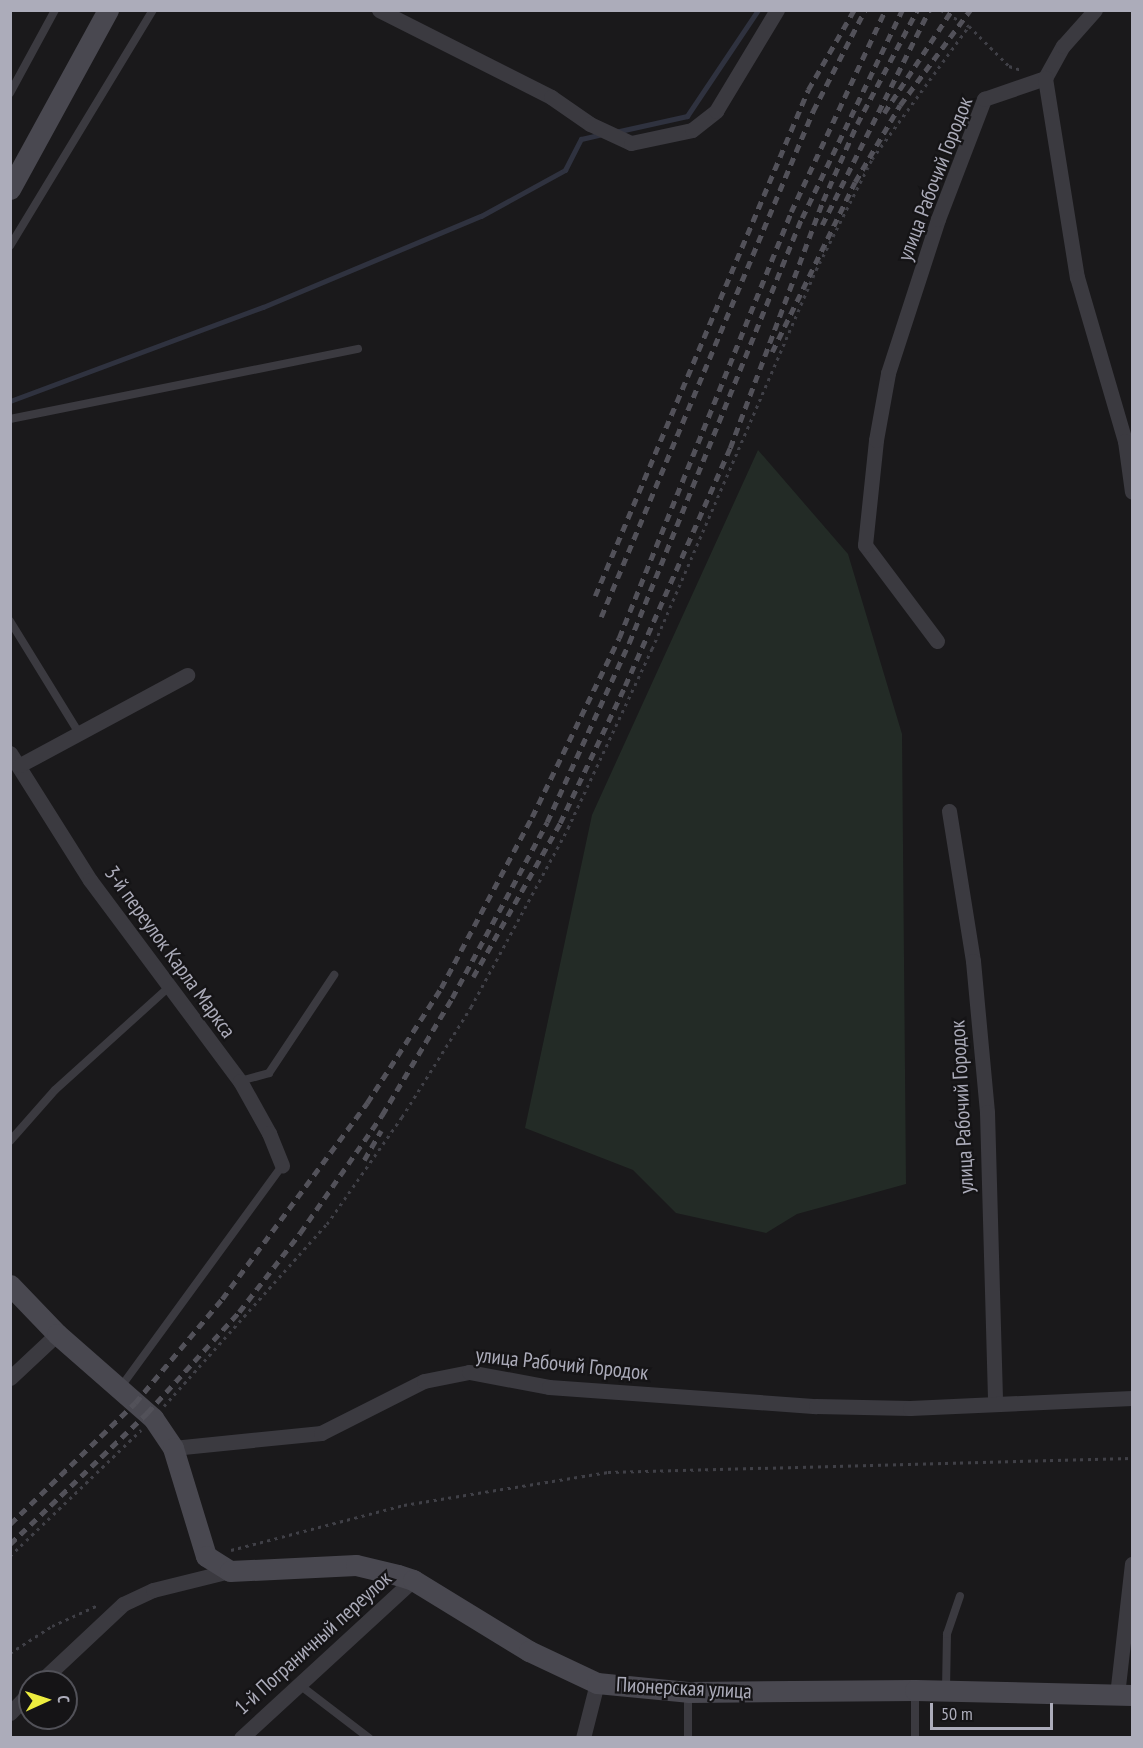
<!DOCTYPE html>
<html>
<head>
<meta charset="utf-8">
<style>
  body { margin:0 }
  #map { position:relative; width:1143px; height:1748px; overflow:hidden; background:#1a191b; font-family:"PT Sans Narrow",sans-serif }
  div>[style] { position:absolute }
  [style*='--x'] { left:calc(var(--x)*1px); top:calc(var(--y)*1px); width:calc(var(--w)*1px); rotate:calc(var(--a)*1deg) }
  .green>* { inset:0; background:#232b26 }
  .stream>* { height:5px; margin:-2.5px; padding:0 2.5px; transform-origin:2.5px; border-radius:2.5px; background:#2f323f }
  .path>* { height:3px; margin-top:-1.5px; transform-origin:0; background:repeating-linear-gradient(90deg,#404047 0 3px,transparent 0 7.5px) }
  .lane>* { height:8px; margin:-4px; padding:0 4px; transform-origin:4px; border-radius:4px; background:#3b3a40 }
  .street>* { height:15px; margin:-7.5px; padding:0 7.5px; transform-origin:7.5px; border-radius:7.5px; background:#3b3a40 }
  .secondary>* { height:21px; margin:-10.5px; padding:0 10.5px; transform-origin:10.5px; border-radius:10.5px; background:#494850 }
  .rail>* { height:4.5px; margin-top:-2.25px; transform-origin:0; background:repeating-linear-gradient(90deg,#525159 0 8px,transparent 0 14px) }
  span { translate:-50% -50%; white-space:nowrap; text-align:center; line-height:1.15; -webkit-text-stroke:4.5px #151416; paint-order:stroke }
  .street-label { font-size:21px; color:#acacba }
  .frame { position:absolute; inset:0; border:12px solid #acacba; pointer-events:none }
  .north { position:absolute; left:18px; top:1670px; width:60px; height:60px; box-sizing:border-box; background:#151416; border:2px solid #515158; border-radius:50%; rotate:87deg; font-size:16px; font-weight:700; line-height:24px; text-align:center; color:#acacba }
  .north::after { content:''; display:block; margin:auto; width:21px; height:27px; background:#eded3f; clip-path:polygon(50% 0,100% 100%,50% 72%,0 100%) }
  .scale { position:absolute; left:930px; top:1703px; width:123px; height:27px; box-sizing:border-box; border:3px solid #acacba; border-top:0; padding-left:8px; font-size:18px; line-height:21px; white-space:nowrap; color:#acacba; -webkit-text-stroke:4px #151416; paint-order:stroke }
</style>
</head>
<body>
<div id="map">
  <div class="green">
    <div style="clip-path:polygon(758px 450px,848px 554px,902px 734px,906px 1184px,797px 1214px,766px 1233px,676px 1213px,633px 1170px,525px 1128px,592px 815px)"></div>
  </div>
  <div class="stream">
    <div style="--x:615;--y:132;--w:74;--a:-12.5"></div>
    <div style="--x:687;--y:116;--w:128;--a:-56.2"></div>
    <div style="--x:10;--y:401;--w:270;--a:-20.4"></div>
    <div style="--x:263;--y:307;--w:236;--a:-22.7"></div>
    <div style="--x:481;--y:216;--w:96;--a:-28.7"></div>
    <div style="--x:565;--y:170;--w:35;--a:-63"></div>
    <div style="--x:581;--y:139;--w:23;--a:-13"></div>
  </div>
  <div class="path">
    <div style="--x:941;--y:10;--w:32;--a:30"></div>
    <div style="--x:969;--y:26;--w:57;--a:45"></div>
    <div style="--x:1009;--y:66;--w:13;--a:18"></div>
    <div style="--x:164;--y:1406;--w:244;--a:-48.2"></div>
    <div style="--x:327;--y:1224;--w:131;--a:-55"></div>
    <div style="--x:402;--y:1117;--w:130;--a:-57.9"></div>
    <div style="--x:471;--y:1007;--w:204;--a:-61.5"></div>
    <div style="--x:568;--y:828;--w:198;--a:-64.9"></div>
    <div style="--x:652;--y:649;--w:413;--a:-66.6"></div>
    <div style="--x:816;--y:270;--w:124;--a:-63.2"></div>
    <div style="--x:872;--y:159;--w:165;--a:-53.9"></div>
    <div style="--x:231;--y:1550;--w:179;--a:-14.6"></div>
    <div style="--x:404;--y:1505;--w:207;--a:-9.2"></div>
    <div style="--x:608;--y:1472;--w:524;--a:-1.53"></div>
    <div style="--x:10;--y:1556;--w:182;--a:-43.9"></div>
    <div style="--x:10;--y:1653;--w:50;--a:-32.7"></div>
    <div style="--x:52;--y:1626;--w:51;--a:-24.5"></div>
  </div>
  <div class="lane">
    <div style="--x:10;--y:93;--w:94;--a:-61.5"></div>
    <div style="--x:10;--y:246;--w:276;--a:-58.8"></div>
    <div style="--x:10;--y:419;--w:355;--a:-11.4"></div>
    <div style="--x:10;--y:621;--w:132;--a:58.4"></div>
    <div style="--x:240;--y:1081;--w:30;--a:-15"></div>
    <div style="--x:269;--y:1073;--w:118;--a:-56.4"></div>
    <div style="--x:10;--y:1141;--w:68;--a:-48.6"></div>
    <div style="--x:55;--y:1090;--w:152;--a:-42.1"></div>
    <div style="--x:120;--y:1388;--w:275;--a:-53.9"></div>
    <div style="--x:301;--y:1686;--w:86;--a:37.4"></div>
    <div style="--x:946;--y:1690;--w:56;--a:-89"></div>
    <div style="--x:947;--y:1634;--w:40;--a:-71.1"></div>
    <div style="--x:688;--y:1738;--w:44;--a:-90"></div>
    <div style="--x:915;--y:1738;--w:46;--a:-90"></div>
  </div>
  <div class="street">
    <div style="--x:379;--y:10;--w:193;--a:26.8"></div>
    <div style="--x:551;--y:97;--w:47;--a:34.7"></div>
    <div style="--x:590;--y:124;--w:45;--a:24.9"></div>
    <div style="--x:631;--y:143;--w:62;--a:-12"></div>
    <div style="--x:692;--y:130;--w:31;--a:-38"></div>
    <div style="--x:716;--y:111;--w:118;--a:-58.9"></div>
    <div style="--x:1045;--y:78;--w:37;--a:-61"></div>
    <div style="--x:1063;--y:46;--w:48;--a:-48.4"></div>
    <div style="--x:937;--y:641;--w:120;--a:-126.9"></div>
    <div style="--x:865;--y:545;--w:106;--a:-84"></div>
    <div style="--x:876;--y:440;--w:68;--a:-79.8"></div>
    <div style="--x:888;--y:373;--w:162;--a:-72"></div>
    <div style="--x:938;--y:219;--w:129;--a:-69"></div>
    <div style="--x:984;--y:99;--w:65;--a:-19"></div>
    <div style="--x:1045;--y:78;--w:202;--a:80.9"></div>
    <div style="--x:1077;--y:277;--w:171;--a:73.7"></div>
    <div style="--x:1125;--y:441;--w:51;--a:82.2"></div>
    <div style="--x:10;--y:753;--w:150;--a:57.8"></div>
    <div style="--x:90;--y:880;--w:251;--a:53.3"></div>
    <div style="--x:240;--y:1081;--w:60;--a:60.9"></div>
    <div style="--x:269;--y:1133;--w:35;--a:68"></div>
    <div style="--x:20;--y:765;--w:190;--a:-28.3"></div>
    <div style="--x:949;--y:811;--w:152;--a:80.9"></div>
    <div style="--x:973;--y:961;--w:152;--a:84.7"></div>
    <div style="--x:987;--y:1112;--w:290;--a:88.4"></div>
    <div style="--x:10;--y:1378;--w:64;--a:-43.1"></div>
    <div style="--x:173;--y:1448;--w:149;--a:-5.8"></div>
    <div style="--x:321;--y:1433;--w:115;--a:-26.8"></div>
    <div style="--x:424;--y:1381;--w:46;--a:-11.3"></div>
    <div style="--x:469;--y:1372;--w:81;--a:10.6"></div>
    <div style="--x:549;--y:1387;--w:268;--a:4.1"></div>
    <div style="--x:816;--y:1406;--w:94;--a:1.2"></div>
    <div style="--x:910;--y:1408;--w:222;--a:-2.6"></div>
    <div style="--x:40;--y:1682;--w:114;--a:-43.2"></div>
    <div style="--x:123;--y:1604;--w:33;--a:-25"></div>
    <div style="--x:153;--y:1590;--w:79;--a:-13.9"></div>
    <div style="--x:1117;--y:1695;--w:132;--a:-83.5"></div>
    <div style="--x:10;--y:1713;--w:29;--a:-46"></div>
    <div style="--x:241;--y:1738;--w:234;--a:-42.6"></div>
    <div style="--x:583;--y:1738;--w:57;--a:-75.7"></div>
  </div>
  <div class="secondary">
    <div style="--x:10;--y:189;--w:204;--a:-61.3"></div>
    <div style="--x:10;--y:1285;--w:68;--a:46.2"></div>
    <div style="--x:57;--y:1334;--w:128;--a:41.2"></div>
    <div style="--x:153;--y:1418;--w:36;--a:56"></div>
    <div style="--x:173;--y:1448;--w:113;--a:73"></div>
    <div style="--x:206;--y:1556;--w:28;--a:32"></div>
    <div style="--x:230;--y:1571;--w:126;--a:-2.7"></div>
    <div style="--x:356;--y:1565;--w:43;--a:13.4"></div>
    <div style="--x:398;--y:1575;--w:16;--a:18"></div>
    <div style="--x:413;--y:1580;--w:136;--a:31.5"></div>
    <div style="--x:529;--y:1651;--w:75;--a:25.2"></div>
    <div style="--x:597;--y:1683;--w:91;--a:5.6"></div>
    <div style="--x:688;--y:1692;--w:227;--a:-0.5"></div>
    <div style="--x:915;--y:1690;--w:217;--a:1.3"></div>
  </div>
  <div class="rail">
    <div style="--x:884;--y:113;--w:123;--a:-56.6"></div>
    <div style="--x:822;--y:225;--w:240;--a:-63.5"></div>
    <div style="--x:772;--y:352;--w:189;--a:-64"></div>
    <div style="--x:855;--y:182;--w:89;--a:-59.7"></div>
    <div style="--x:900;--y:105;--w:118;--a:-53.6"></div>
    <div style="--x:595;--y:596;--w:549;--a:-67.17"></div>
    <div style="--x:808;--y:90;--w:92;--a:-60.1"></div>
    <div style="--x:601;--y:617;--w:549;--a:-67.27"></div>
    <div style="--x:813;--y:111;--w:114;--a:-62.8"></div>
    <div style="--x:473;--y:977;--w:177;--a:-60.5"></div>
    <div style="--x:560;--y:823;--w:152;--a:-64.6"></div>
    <div style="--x:625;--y:686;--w:260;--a:-66.2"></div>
    <div style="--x:730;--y:448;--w:264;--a:-69.4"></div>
    <div style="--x:823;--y:201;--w:84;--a:-66.2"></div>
    <div style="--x:857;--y:124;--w:129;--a:-62.2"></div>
    <div style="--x:364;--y:1160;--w:34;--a:-60"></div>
    <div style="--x:10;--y:1524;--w:174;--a:-44.1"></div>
    <div style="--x:135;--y:1403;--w:136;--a:-50.1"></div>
    <div style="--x:222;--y:1299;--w:244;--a:-53.5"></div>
    <div style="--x:367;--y:1103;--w:137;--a:-57.2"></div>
    <div style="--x:441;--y:988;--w:194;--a:-62"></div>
    <div style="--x:532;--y:817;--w:199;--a:-64.1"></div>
    <div style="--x:619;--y:638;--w:459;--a:-68"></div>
    <div style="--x:791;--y:212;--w:223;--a:-65"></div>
    <div style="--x:10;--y:1544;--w:190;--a:-43.7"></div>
    <div style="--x:147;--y:1413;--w:137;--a:-47.7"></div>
    <div style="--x:239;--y:1312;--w:100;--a:-52.3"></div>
    <div style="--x:300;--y:1233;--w:144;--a:-55.2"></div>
    <div style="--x:382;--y:1115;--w:136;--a:-59.1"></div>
    <div style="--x:452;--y:998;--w:200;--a:-61.6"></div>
    <div style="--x:547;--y:822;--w:197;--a:-65.4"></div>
    <div style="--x:629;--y:643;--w:459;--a:-67.9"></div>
    <div style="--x:802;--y:218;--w:231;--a:-64.3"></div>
  </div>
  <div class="street-label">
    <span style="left:935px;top:179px;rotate:-69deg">улица Рабочий Городок</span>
    <span style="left:170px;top:952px;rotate:54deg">3-й переулок Карла Маркса</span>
    <span style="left:962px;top:1107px;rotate:-93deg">улица Рабочий Городок</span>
    <span style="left:562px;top:1364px;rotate:6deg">улица Рабочий Городок</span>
    <span style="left:313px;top:1643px;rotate:-42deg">1-й Пограничный переулок</span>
    <span style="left:684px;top:1688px;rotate:3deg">Пионерская улица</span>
  </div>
  <div class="frame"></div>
  <div class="north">С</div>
  <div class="scale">50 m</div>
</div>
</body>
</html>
